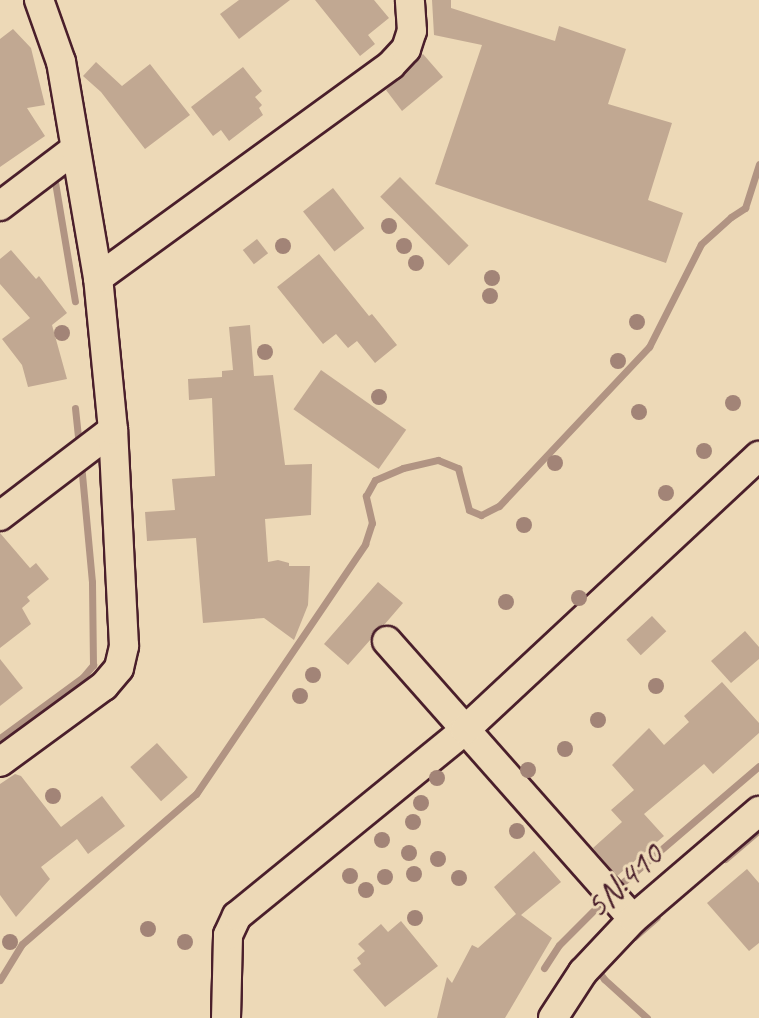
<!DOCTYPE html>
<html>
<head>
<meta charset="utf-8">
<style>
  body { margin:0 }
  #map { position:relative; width:759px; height:1018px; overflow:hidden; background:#edd9b7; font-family:Caveat,sans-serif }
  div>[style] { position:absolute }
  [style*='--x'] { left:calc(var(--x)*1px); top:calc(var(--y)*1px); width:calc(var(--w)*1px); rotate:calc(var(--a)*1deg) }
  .stream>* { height:7px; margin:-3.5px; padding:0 3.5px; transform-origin:3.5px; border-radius:3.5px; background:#b19483 }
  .building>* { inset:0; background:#c1a892; transform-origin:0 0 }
  .roads { filter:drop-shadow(2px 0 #4a1f2b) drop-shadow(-2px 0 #4a1f2b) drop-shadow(0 2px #4a1f2b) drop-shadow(0 -2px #4a1f2b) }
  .minor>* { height:28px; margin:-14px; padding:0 14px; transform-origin:14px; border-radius:14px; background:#edd9b7 }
  .trees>* { width:16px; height:16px; margin:-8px; border-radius:50%; background:#a28477 }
  span { translate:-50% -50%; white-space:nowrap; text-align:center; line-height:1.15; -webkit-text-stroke:6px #edd9b7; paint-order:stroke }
  .street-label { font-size:35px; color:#4a1f2b }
</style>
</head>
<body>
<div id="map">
  <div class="stream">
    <div style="--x:54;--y:176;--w:127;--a:80.5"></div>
    <div style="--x:75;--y:408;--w:38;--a:84"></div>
    <div style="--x:0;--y:738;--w:103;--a:-36.3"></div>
    <div style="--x:83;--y:677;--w:16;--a:-50"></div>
    <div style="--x:93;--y:665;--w:83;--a:-90.7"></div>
    <div style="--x:92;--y:582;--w:119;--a:-95.3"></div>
    <div style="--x:725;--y:859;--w:45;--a:-40.5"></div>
    <div style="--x:615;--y:889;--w:189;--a:-40.5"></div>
    <div style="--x:634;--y:937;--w:30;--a:-41"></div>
    <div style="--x:544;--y:968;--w:27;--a:-57"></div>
    <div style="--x:559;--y:945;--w:66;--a:-45"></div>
    <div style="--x:603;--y:968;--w:6;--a:135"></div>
    <div style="--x:599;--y:972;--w:9;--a:54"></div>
    <div style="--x:604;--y:979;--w:58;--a:42.2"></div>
    <div style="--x:0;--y:980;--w:42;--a:-58.6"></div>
    <div style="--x:22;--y:944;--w:230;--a:-40.8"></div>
    <div style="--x:196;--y:794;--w:302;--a:-55.9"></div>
    <div style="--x:365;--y:544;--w:22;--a:-72"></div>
    <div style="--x:372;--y:523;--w:28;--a:-103"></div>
    <div style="--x:366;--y:496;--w:18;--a:-61"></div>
    <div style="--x:375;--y:480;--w:30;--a:-23"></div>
    <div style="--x:403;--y:468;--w:36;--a:-13"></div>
    <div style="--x:438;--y:460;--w:22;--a:22"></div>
    <div style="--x:458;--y:468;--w:43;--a:75.3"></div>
    <div style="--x:469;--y:510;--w:13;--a:23"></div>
    <div style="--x:481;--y:515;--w:20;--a:-27"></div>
    <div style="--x:499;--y:506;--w:219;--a:-46.7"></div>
    <div style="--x:649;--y:347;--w:115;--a:-63.2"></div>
    <div style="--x:701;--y:244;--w:40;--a:-42"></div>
    <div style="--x:731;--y:217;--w:17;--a:-33"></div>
    <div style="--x:745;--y:208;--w:46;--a:-72.3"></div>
  </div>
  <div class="building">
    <div style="clip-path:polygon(239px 0,290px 0,239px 39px,220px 14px)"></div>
    <div style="clip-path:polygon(315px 0,374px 0,389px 18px,368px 35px,375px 44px,360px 56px)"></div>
    <div style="clip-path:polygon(432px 0,451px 0,451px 8px,555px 41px,559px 26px,626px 49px,608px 104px,672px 123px,648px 200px,683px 213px,666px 263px,435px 184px,482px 45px,434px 35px)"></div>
    <div style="clip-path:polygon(13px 29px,31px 48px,45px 105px,27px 108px,45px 136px,0 167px,0 39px)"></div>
    <div style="clip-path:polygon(423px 54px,443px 77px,402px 111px,386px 90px)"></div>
    <div style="clip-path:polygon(96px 62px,122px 86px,150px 64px,190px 115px,145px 149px,101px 92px,83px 76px)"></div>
    <div style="clip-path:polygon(243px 67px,262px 91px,255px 97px,262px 105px,259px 108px,263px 115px,229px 141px,221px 130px,213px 136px,191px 107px)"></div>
    <div style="left:400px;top:177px;width:97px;height:28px;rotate:45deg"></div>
    <div style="left:333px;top:188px;width:51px;height:38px;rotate:52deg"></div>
    <div style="left:257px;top:239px;width:18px;height:18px;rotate:52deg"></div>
    <div style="clip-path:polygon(11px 250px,36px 279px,39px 276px,67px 313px,52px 325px,67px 379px,28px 387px,22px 365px,2px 339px,30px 318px,0 284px,0 259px)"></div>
    <div style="clip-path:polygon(319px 254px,369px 316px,372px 314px,397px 345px,375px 363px,357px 341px,348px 348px,336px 334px,323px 344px,277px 287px)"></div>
    <div style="clip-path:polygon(250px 325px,254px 376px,273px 375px,285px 465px,312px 464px,311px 515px,265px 519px,268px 562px,278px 560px,289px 563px,289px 566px,310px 566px,308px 605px,294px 640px,264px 618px,203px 623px,196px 538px,147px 541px,145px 512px,175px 510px,172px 479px,215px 476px,212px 398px,189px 400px,188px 379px,222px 377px,222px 371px,233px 370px,229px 327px)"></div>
    <div style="left:321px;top:370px;width:104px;height:48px;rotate:35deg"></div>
    <div style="clip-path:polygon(0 533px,30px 568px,36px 563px,49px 579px,27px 597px,30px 601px,22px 608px,31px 624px,0 648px)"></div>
    <div style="clip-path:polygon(378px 582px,403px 603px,384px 625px,376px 629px,371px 639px,348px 665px,324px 644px)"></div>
    <div style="left:652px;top:616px;width:21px;height:35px;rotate:47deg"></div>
    <div style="clip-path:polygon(745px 631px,759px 647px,759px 659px,731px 683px,711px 661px)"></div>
    <div style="clip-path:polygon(0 659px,23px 688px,0 706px)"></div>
    <div style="clip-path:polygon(722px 682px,759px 723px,759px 733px,713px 774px,704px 764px,644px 814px,664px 836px,617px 876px,593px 848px,622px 822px,611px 810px,634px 790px,612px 765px,649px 728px,664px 745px,689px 722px,684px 716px)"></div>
    <div style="left:157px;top:743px;width:46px;height:36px;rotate:48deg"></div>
    <div style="clip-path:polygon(15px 774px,21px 776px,61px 827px,102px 796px,125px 826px,88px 854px,77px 839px,41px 867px,50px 879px,16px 917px,0 895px,0 784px)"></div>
    <div style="clip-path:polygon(534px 851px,561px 882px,521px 915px,552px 938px,505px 1018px,437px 1018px,447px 977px,452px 983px,472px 945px,478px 948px,516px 914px,494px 887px)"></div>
    <div style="clip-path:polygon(747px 869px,759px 883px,759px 943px,749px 951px,707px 903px)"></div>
    <div style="clip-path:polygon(401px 921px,438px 966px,385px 1007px,353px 970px,361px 964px,357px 958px,365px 951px,358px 944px,381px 924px,388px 932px)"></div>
  </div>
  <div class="roads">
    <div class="minor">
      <div style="--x:0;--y:206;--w:94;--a:-37.2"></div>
      <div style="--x:98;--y:278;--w:362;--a:-36"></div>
      <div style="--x:391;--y:65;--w:22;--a:-47"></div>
      <div style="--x:406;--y:49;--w:19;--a:-72"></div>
      <div style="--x:412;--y:31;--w:31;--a:-94"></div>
      <div style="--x:0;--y:516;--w:142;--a:-37.3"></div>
      <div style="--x:387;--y:641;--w:371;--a:48.5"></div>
      <div style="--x:0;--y:762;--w:129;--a:-36.2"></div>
      <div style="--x:104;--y:686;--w:23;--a:-50"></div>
      <div style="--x:119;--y:668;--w:23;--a:-77"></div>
      <div style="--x:124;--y:646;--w:216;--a:-92.9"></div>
      <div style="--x:113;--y:430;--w:153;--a:-95.6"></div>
      <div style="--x:98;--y:278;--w:219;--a:-99.7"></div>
      <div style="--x:61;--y:62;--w:66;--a:-109.5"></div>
      <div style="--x:226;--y:1018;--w:83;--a:-88.6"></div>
      <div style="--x:228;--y:935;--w:21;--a:-65"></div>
      <div style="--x:237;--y:916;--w:294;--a:-39.2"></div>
      <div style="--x:465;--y:730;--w:402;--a:-43"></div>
      <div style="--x:553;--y:1018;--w:55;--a:-56.9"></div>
      <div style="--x:583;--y:972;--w:73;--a:-46.7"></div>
      <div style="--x:633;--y:919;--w:166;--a:-40.6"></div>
    </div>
  </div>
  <div class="trees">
    <div style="left:389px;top:226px"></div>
    <div style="left:283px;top:246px"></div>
    <div style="left:404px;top:246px"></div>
    <div style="left:416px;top:263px"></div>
    <div style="left:492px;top:278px"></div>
    <div style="left:490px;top:296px"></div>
    <div style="left:637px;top:322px"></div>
    <div style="left:62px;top:333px"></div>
    <div style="left:265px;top:352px"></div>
    <div style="left:618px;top:361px"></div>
    <div style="left:379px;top:397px"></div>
    <div style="left:733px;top:403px"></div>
    <div style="left:639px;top:412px"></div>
    <div style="left:704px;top:451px"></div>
    <div style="left:555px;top:463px"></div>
    <div style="left:666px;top:493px"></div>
    <div style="left:524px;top:525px"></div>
    <div style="left:579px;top:598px"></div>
    <div style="left:506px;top:602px"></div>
    <div style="left:313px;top:675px"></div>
    <div style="left:656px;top:686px"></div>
    <div style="left:300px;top:696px"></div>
    <div style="left:598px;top:720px"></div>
    <div style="left:565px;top:749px"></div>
    <div style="left:528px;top:770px"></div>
    <div style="left:437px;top:778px"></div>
    <div style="left:53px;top:796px"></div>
    <div style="left:421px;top:803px"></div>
    <div style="left:413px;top:822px"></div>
    <div style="left:517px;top:831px"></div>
    <div style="left:382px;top:840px"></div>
    <div style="left:409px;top:853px"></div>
    <div style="left:438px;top:859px"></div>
    <div style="left:414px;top:874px"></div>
    <div style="left:350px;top:876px"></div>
    <div style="left:385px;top:877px"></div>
    <div style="left:459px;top:878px"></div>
    <div style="left:366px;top:890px"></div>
    <div style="left:415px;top:918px"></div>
    <div style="left:148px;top:929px"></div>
    <div style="left:10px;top:942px"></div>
    <div style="left:185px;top:942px"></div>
  </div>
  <div class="street-label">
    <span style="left:624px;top:881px;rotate:-43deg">5N.410</span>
  </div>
</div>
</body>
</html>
